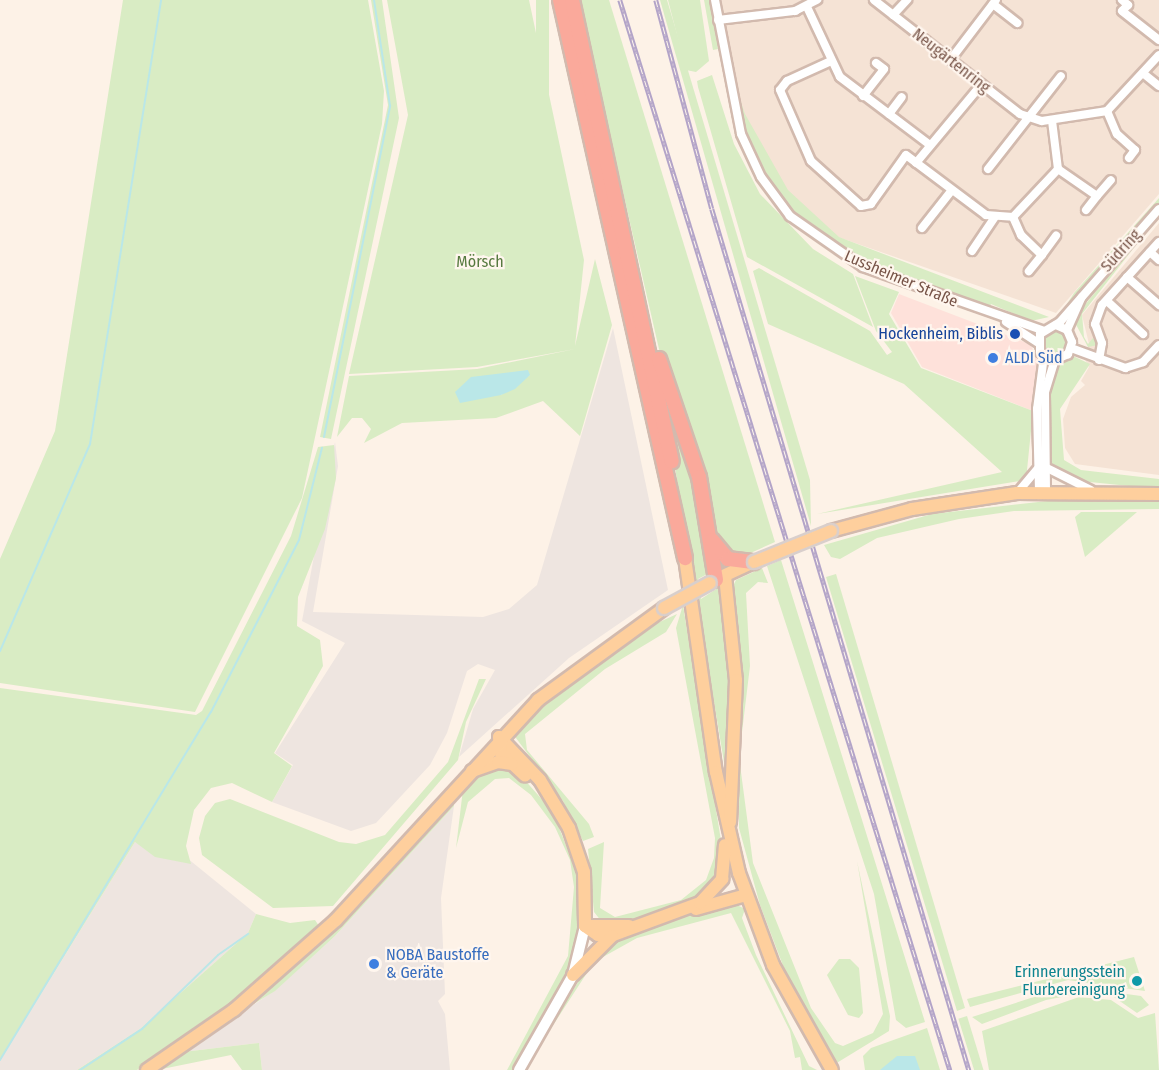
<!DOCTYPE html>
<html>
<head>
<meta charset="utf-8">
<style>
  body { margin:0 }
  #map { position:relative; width:1159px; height:1070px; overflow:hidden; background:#fdf2e7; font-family:"Fira Sans Condensed",sans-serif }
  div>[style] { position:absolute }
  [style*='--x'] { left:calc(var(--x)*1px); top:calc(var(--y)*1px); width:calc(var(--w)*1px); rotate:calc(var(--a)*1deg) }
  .residential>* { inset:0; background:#f5e3d5 }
  .commercial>* { inset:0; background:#fee1da }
  .industrial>* { inset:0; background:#eee5e0 }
  .green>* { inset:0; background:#d9ecc4; transform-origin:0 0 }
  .round { border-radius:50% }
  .water>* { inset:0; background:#bae7e8 }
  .stream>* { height:2px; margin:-1px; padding:0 1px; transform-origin:1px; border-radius:1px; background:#bae7e8 }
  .roads { filter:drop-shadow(2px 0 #d2baae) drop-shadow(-2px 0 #d2baae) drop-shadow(0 2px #d2baae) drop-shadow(0 -2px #d2baae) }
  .street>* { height:8px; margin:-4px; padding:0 4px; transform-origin:4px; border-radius:4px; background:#fff }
  .secondary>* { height:10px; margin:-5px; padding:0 5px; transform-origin:5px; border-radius:5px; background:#fff }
  .primary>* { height:12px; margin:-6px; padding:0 6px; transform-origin:6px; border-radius:6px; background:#fecf9d }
  .highway>* { height:14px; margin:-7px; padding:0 7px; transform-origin:7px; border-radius:7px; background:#faa99b }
  .rail>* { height:4.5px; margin-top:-2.25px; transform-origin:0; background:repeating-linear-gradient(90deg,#fff6ee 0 7px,#b3a4c8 0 14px); box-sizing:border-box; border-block:2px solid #b3a4c8 }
  .bridges { filter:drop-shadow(2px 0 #d9cfcc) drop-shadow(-2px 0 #d9cfcc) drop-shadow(0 2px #d9cfcc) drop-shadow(0 -2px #d9cfcc) }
  .primary-bridge>* { height:12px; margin:-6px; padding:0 6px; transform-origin:6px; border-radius:6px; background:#fecf9d }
  .dots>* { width:16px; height:16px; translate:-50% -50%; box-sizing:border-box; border:3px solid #fff6ee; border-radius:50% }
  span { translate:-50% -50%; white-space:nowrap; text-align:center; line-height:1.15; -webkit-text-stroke:4.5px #fff6ee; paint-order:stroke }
  .street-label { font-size:16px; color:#785549 }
  .park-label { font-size:16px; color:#56793e }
  .transit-label { font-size:16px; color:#164399 }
  .right { translate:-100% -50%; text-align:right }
  .shop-label { font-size:16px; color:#366cbe }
  .left { translate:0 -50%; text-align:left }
  .culture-label { font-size:16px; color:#0d838f }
</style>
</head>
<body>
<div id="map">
  <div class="residential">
    <div style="clip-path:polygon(719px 0,1159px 0,1159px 194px,1056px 313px,812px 228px,764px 173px,739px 114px)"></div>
    <div style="clip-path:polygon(1159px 223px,1159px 475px,1075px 464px,1065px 448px,1063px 419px,1071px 397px,1085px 385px,1081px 381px,1089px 367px,1083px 356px,1089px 344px,1082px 315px)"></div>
  </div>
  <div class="commercial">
    <div style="clip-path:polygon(899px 294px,1030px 344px,1041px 364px,1033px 411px,922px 367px,891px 313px)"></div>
  </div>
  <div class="industrial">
    <div style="clip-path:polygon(613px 328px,668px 590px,569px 658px,459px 757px,473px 709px,495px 670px,478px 664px,467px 671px,447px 733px,430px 765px,376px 823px,351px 831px,272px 802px,293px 765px,275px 753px,345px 643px,302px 621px,335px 442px,338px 466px,313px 612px,483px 617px,509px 609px,537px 585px)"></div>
    <div style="clip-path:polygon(454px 806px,441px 898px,445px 994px,438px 1001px,445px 1014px,450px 1070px,262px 1070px,259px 1043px,183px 1052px,274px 991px,335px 936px)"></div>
    <div style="clip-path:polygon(135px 842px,187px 858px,256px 914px,248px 933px,140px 1029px,77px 1070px,0 1070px,0 1060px)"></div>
  </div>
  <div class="green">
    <div style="clip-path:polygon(123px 0,368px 0,384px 91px,382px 124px,302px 498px,195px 712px,0 683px,0 559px,55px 431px)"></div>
    <div style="clip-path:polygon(371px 0,382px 0,399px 118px,331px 439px,320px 437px,388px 105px)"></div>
    <div style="clip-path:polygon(evenodd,387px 0,529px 0,584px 260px,575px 346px,595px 259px,612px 325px,580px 436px,543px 401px,496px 418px,402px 423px,364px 443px,371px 429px,362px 418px,352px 418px,337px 437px,349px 376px,477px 369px,575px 349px,477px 367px,349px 374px,408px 115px,387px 0,530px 375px,501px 395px,480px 395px,530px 375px)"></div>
    <div style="left:536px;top:0;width:13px;height:252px"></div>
    <div style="clip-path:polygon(579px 0,609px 0,775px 542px,744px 556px,717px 545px,659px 349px)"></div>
    <div style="clip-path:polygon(660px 0,667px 0,810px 480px,811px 526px)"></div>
    <div style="clip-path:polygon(668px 0,700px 0,709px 61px,696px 72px,686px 70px)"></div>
    <div style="clip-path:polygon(704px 0,710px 0,718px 49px,713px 50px)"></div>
    <div style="clip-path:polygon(730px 69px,745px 114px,788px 190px,839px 237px,1049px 317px,1031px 321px,991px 304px,989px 309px,873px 264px,812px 228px,786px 203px,752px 151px)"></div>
    <div style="clip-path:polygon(712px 75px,734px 144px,760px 194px,813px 249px,853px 274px,873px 327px,747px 257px,698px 87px,697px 81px)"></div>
    <div style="clip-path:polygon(1159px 198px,1159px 203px,1062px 312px,1074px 293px)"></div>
    <div style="clip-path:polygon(1159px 216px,1082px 314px,1084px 337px,1088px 344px,1093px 338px,1098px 345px,1088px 347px,1073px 319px)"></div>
    <div style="clip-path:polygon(759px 268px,870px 331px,887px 355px,892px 352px,876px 331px,855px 276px,899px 292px,889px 314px,921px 368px,1033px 411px,1026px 480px,817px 514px,1002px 472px,904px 384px,768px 324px,753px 271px)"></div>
    <div class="round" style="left:1043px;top:330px;width:24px;height:24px"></div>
    <div style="clip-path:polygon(1073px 356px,1090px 364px,1060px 409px,1064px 460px,1081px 470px,1159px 479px,1159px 489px,1070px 480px,1050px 466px,1047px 393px,1054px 368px)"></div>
    <div style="clip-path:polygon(659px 372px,690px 460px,709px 573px,698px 579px,701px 599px,721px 586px,732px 654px,729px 792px)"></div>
    <div style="clip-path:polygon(334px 445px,336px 478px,325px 529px,298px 597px,297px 626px,320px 640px,323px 666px,274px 753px,292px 766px,272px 802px,232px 783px,211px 788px,194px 810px,186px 846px,191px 864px,155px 857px,135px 842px,0 1060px,0 688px,196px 715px,202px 711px,291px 536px,318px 447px)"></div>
    <div style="clip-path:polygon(1056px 500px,1143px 501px,1159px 502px,1159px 509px,1014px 511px,959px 519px,877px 538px,840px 559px,831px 557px,824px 545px,932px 514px)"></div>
    <div style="clip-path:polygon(1081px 512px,1137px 512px,1085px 557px,1075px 517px)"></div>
    <div style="clip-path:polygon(781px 560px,925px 1022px,906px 1028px,896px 1020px,874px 894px,767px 566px)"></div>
    <div style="clip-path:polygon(762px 568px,768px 583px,758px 582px,746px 593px,750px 666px,739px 757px,753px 863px,811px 1008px,835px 1043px,843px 1046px,873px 1033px,883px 1014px,857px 861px,890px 1016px,889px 1031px,835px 1064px,798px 1005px,760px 905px,739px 828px,740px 663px,731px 590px,736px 580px)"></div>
    <div style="clip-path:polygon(836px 574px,965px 1008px,957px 1011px,826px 577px)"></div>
    <div style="clip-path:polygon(683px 605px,723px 853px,721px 873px,697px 902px,638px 920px,602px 922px,594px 912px,588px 849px,604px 842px,600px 908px,615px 917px,681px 900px,706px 880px,714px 858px,715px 838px,676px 628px)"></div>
    <div style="clip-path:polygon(677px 614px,666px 632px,605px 669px,525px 734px,527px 750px,589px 824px,594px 837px,583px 841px,563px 801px,513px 734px,586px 669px,640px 631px)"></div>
    <div style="clip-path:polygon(479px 679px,486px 679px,466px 722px,458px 760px,333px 906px,273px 908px,202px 855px,199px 838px,205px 816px,215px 803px,230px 799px,339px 842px,356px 844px,385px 835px,448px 762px)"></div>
    <div style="clip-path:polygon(494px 766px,523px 778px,553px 812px,579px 879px,578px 935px,570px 968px,514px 1070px,507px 1070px,568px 956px,574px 887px,570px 860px,555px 827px,531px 795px,509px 778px,495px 779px,468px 802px,456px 848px,463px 789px)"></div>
    <div style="clip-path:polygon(454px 797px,454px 806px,335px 936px,275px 991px,232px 1017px,330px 934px)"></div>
    <div style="clip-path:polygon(729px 901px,745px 909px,742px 918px,756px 955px,809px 1066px,817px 1070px,802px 1070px,800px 1057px,795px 1058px,790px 1031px,731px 913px,637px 938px,594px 962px,524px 1070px,599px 948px)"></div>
    <div style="clip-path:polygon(256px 914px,290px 923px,315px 920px,319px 926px,237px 999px,137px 1070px,77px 1070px,140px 1029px,248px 933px)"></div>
    <div style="clip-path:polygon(1134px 957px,1145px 991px,1068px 980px,970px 1007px,967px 999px)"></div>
    <div style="clip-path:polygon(839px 959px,850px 959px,859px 968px,863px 1013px,859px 1018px,848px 1015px,827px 975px)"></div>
    <div style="clip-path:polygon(1068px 986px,1141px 996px,1149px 1005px,1137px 1013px,1111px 995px,1088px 992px,1046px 1000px,982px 1024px,972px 1017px)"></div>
    <div style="clip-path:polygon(1079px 997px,1111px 1000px,1138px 1018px,1155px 1013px,1159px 1070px,989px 1070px,982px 1031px)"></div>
    <div style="left:967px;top:1016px;width:57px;height:9px;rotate:73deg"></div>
    <div style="clip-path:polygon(927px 1028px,940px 1070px,865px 1070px,863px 1056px,871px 1048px)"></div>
    <div style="clip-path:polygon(259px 1043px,262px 1070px,242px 1070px,231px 1055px,157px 1070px,183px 1052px)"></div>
  </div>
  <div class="water">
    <div style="clip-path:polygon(528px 370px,530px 375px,515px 389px,501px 395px,460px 403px,455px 392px,471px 377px)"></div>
    <div style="clip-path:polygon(897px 1056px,915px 1056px,920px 1070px,880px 1070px)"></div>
  </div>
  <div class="stream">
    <div style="--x:324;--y:437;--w:338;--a:-78.7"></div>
    <div style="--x:390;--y:106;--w:107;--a:-98.6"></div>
    <div style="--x:0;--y:651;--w:226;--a:-66.5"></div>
    <div style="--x:90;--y:444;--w:450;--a:-80.9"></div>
    <div style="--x:0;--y:1060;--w:407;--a:-58.8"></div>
    <div style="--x:211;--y:712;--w:193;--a:-62.9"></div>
    <div style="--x:299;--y:540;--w:95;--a:-76"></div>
    <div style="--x:80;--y:1070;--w:74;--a:-33.5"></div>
    <div style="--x:142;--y:1029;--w:106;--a:-44.2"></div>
    <div style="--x:218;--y:955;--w:37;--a:-35"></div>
  </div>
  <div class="roads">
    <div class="street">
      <div style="--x:715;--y:0;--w:136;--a:79"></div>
      <div style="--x:741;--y:134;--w:47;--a:65.1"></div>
      <div style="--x:761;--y:177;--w:49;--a:53.4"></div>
      <div style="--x:790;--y:216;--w:89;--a:34.9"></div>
      <div style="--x:863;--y:267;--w:190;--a:19.4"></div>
      <div style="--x:874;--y:0;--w:185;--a:38"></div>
      <div style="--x:1020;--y:114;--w:23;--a:18"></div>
      <div style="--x:1042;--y:121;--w:66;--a:-8.7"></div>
      <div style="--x:1107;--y:111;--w:76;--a:-47.1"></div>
      <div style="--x:1122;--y:0;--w:8;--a:40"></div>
      <div style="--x:1128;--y:5;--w:8;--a:135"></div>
      <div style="--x:1122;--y:11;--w:47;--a:38.1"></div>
      <div style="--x:993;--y:4;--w:31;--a:38"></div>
      <div style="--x:807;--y:7;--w:77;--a:64.8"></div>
      <div style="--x:840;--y:77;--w:113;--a:37.1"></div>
      <div style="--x:893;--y:15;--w:21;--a:-47"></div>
      <div style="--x:718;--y:20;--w:78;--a:-6.7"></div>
      <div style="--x:795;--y:11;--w:25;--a:-27"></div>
      <div style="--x:951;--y:59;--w:74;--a:-52.7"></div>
      <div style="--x:831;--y:61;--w:48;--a:155.6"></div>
      <div style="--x:787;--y:81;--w:11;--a:128"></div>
      <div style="--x:780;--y:90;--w:77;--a:66.4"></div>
      <div style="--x:811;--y:161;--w:67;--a:42"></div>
      <div style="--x:861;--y:206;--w:10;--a:-11"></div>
      <div style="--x:871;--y:204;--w:60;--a:-54.5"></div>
      <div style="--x:906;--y:155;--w:100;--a:36.9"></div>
      <div style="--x:986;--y:215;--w:27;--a:4"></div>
      <div style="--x:1013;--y:217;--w:66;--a:-46.8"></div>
      <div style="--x:1058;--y:169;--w:48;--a:-97.1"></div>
      <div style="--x:1144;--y:74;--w:19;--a:39"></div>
      <div style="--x:863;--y:96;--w:34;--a:-52"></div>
      <div style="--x:884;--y:69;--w:10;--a:-143"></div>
      <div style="--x:1107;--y:111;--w:25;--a:67"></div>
      <div style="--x:1117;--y:134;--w:24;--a:42"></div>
      <div style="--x:1135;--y:150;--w:10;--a:127"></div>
      <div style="--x:889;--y:114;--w:21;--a:-53"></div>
      <div style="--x:916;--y:163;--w:102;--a:-50.2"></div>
      <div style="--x:988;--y:169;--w:118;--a:-51.9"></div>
      <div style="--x:1058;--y:169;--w:47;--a:34.7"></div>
      <div style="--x:1097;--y:196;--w:21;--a:-49"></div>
      <div style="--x:1086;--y:210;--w:18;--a:-52"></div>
      <div style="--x:1013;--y:217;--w:20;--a:66"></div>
      <div style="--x:1021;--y:235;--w:29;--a:44"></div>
      <div style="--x:1042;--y:255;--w:21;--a:129"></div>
      <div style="--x:922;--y:228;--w:48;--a:-51.7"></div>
      <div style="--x:972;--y:251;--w:40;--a:-56"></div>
      <div style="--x:1150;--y:252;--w:12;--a:42"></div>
      <div style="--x:1042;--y:255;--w:24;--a:-54"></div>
      <div style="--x:1127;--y:277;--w:43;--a:41.2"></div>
      <div style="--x:1107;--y:301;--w:49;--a:42.5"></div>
      <div style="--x:1006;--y:322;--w:37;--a:33"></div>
      <div style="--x:1056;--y:325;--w:12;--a:24"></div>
      <div style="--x:1067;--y:330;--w:13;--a:67"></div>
      <div style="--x:1072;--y:342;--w:13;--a:108"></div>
      <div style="--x:1068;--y:354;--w:14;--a:155"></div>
      <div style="--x:1055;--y:360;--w:17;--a:-152"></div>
      <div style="--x:1040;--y:352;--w:18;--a:-90"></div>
      <div style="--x:1040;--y:334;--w:23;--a:-31"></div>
      <div style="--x:1060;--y:322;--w:150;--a:-48.8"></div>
      <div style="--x:1067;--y:330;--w:36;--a:-66"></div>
      <div style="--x:1071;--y:348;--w:58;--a:20.3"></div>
      <div style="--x:1125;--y:368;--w:19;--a:-18"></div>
      <div style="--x:1143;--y:362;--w:23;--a:-47"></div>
      <div style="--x:1099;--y:360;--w:17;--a:-80"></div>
      <div style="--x:1102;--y:343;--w:20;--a:-110"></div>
      <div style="--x:1095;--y:324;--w:20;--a:-70"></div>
      <div style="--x:1102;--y:305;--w:85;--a:-47.9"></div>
      <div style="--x:1045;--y:467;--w:51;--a:26.6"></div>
      <div style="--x:1039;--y:491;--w:82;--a:-91.4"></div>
      <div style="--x:1037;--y:409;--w:53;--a:-82.5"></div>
      <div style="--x:1046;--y:491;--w:99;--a:-90.6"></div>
      <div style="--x:1045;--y:392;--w:34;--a:-73"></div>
      <div style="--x:1018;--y:492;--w:30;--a:-50"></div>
    </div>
    <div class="secondary">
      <div style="--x:519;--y:1070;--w:109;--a:-60.4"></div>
      <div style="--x:573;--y:975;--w:50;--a:-76.2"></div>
    </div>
    <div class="primary">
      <div style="--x:831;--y:531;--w:84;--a:-15.2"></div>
      <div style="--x:912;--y:509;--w:106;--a:-8.7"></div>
      <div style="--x:1017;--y:493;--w:142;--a:0.4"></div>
      <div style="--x:685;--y:558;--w:216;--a:81.8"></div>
      <div style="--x:716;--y:772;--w:104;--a:77.2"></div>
      <div style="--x:739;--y:873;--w:98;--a:69.7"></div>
      <div style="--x:773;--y:965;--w:120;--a:60.7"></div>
      <div style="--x:725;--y:576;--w:105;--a:84"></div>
      <div style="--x:736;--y:680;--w:142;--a:92.4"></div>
      <div style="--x:719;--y:578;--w:38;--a:-25"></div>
      <div style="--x:499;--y:737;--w:59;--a:46.4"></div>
      <div style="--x:540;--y:780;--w:56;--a:58.9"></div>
      <div style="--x:569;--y:828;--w:46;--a:71.2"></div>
      <div style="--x:584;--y:872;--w:54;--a:88.9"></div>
      <div style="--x:499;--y:737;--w:16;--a:83"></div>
      <div style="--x:501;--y:753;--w:33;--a:43"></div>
      <div style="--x:472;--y:771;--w:28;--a:-19"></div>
      <div style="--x:498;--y:762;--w:14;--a:8"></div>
      <div style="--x:696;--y:909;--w:52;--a:-15.6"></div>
      <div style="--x:585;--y:926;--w:16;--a:35"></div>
      <div style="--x:598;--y:935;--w:15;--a:0"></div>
      <div style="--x:613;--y:935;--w:93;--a:-20.2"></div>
      <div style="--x:700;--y:903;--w:33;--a:-47"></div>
      <div style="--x:722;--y:879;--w:34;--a:-85"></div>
      <div style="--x:585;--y:926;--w:44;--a:0"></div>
      <div style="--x:573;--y:975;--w:55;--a:-45"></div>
      <div style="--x:147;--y:1070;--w:106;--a:-34.6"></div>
      <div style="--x:234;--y:1010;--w:136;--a:-41.4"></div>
      <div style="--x:336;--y:920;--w:299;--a:-47.4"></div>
      <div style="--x:538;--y:700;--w:156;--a:-36.1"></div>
    </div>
    <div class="highway">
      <div style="--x:560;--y:0;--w:572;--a:77.37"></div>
      <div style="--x:572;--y:0;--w:472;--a:77.8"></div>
      <div style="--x:659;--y:359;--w:125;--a:71.3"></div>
      <div style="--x:699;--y:477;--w:104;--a:80.6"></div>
      <div style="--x:712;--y:540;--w:25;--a:50"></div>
      <div style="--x:728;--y:559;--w:26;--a:7"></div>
    </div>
  </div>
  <div class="rail">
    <div style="--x:620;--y:0;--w:1120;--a:72.86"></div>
    <div style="--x:656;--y:0;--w:216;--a:75"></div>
    <div style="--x:712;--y:209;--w:899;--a:73.38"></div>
  </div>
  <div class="bridges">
    <div class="primary-bridge">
      <div style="--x:754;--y:562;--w:83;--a:-21.9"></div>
      <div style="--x:664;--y:608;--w:52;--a:-28.5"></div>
    </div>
  </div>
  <div class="dots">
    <div style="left:1015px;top:334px;background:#1a4fb4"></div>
    <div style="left:993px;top:358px;background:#3f7fe0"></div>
    <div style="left:374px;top:964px;background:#3f7fe0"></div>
    <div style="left:1137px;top:981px;background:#0f9aa8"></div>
  </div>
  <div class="street-label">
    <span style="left:951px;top:61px;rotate:38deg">Neugärtenring</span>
    <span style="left:1121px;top:251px;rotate:-48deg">Südring</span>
    <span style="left:901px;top:279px;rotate:23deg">Lussheimer Straße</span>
  </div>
  <div class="park-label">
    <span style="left:480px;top:262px">Mörsch</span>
  </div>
  <div class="transit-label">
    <span class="right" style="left:1003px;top:334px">Hockenheim, Biblis</span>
  </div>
  <div class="shop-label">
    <span class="left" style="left:1005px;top:358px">ALDI Süd</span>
    <span class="left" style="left:386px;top:964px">NOBA Baustoffe<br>&amp; Geräte</span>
  </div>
  <div class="culture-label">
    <span class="right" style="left:1125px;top:981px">Erinnerungsstein<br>Flurbereinigung</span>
  </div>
</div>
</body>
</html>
